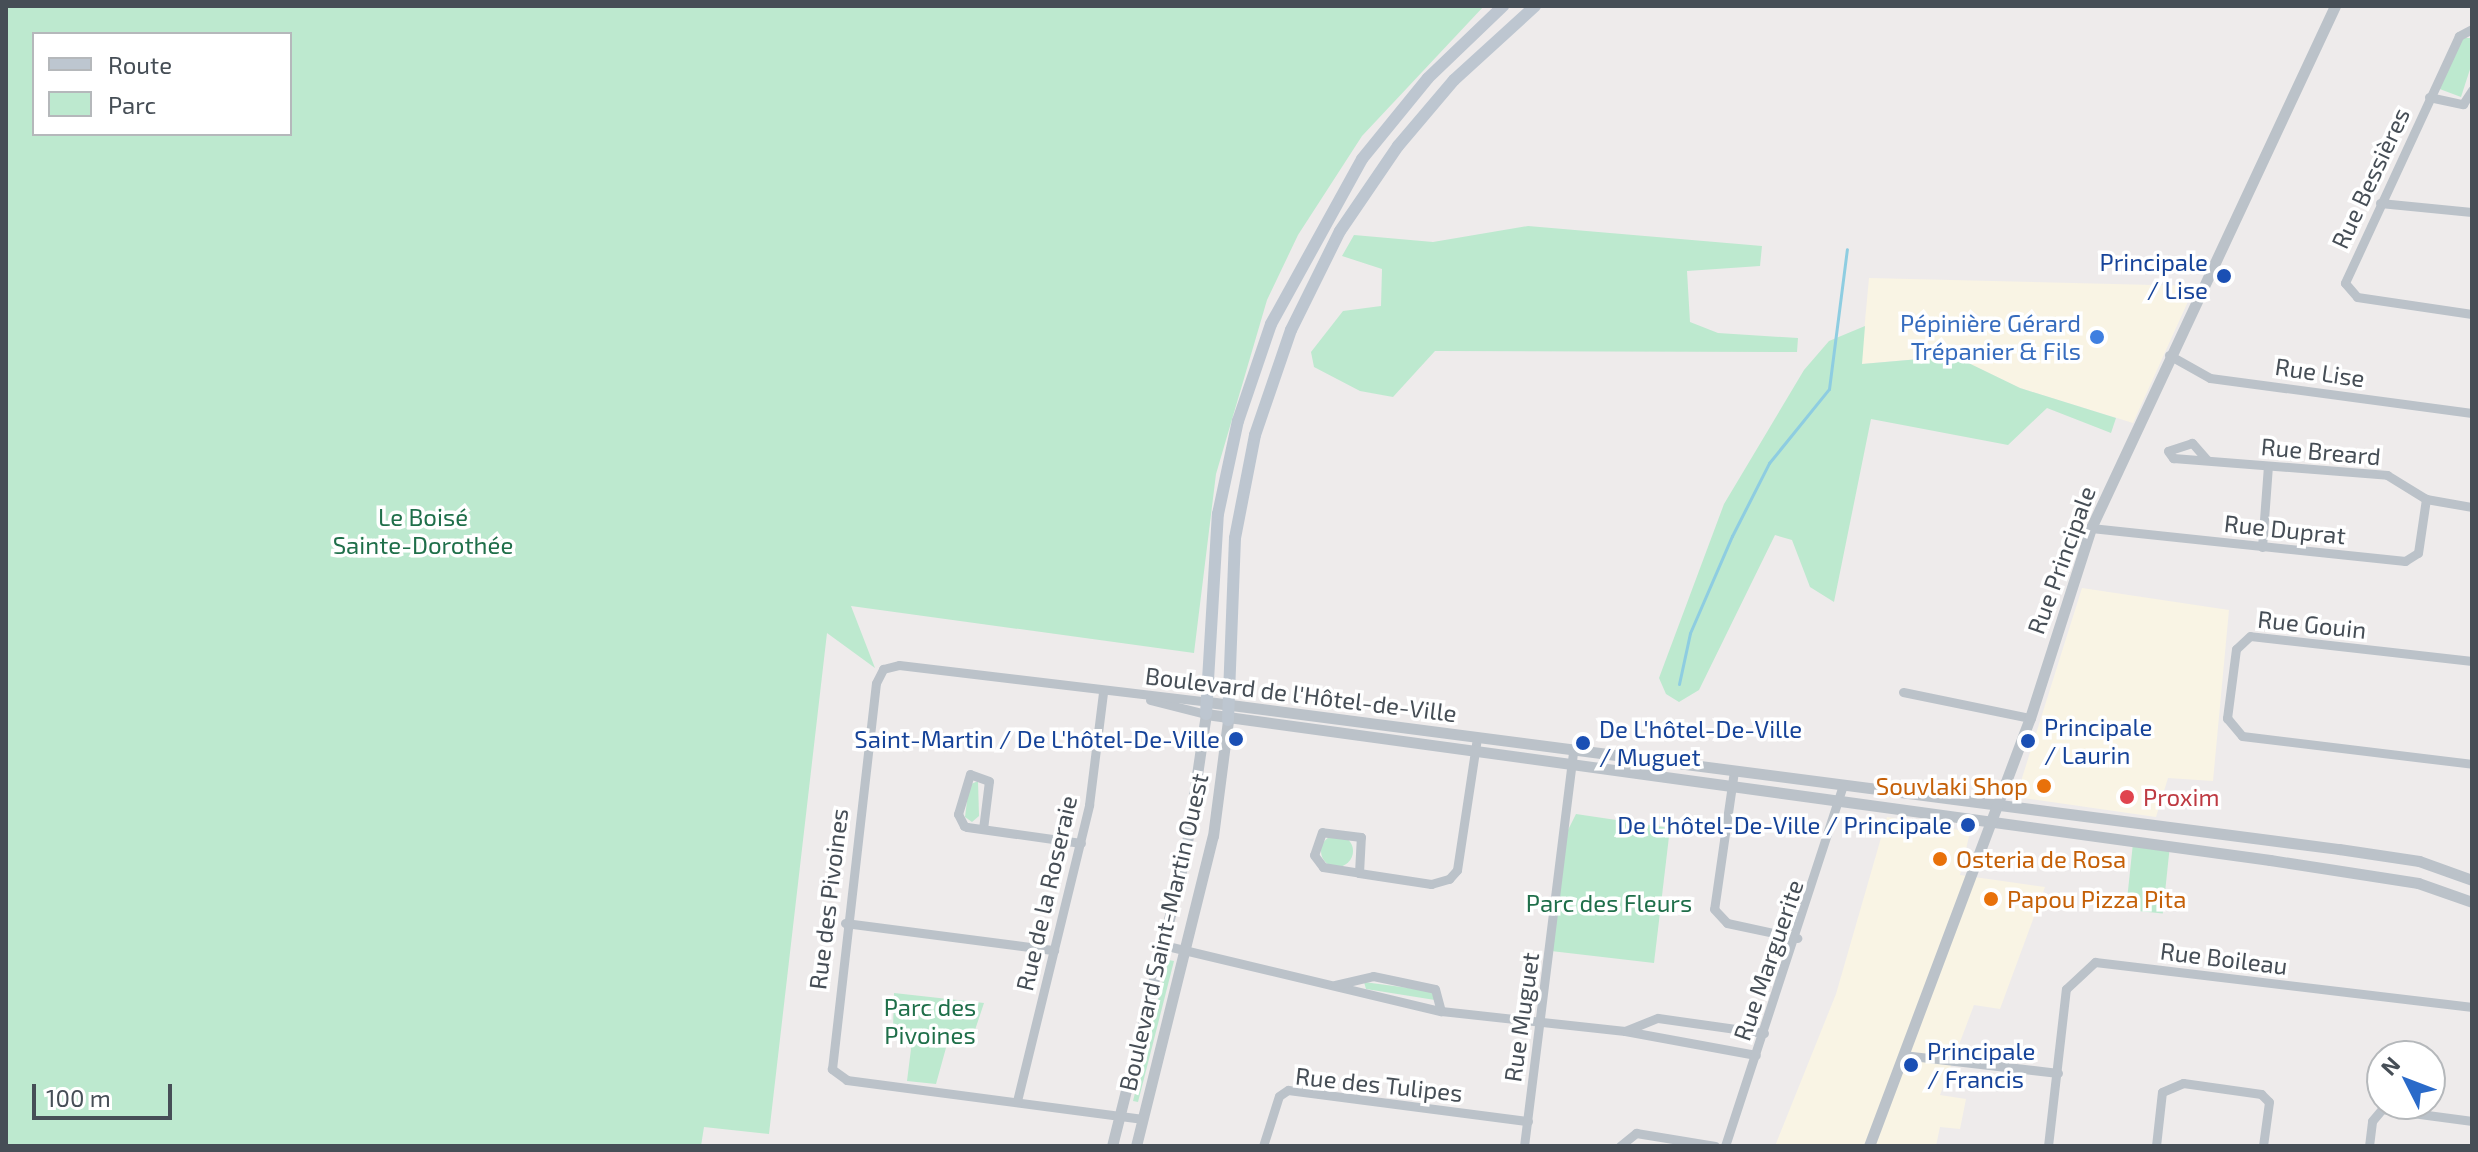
<!DOCTYPE html>
<html>
<head>
<meta charset="utf-8">
<style>
  body { margin:0 }
  #map { position:relative; width:2478px; height:1152px; overflow:hidden; background:#eeebeb; font-family:"Exo 2",sans-serif }
  div>[style] { position:absolute }
  [style*='--x'] { left:calc(var(--x)*1px); top:calc(var(--y)*1px); width:calc(var(--w)*1px); rotate:calc(var(--a)*1deg) }
  .commercial>* { inset:0; background:#f9f4e4 }
  .green>* { inset:0; background:#bde9cf; transform-origin:0 0 }
  .round { border-radius:50% }
  .stream>* { height:3px; margin:-1.5px; padding:0 1.5px; transform-origin:1.5px; border-radius:1.5px; background:#8ecde1 }
  .minor>* { height:9px; margin:-4.5px; padding:0 4.5px; transform-origin:4.5px; border-radius:4.5px; background:#bbc2c9 }
  .tertiary>* { height:11px; margin:-5.5px; padding:0 5.5px; transform-origin:5.5px; border-radius:5.5px; background:#bbc2c9 }
  .secondary>* { height:12px; margin:-6px; padding:0 6px; transform-origin:6px; border-radius:6px; background:#bdc6d0 }
  .dots>* { width:22px; height:22px; translate:-50% -50%; box-sizing:border-box; border:4px solid #fff; border-radius:50% }
  span { translate:-50% -50%; white-space:nowrap; text-align:center; line-height:1.15; -webkit-text-stroke:7px #fff; paint-order:stroke }
  .street-label { font-size:24px; color:#464e56 }
  .transit-label { font-size:24px; color:#164399 }
  .right { translate:-100% -50%; text-align:right }
  .left { translate:0 -50%; text-align:left }
  .shop-label { font-size:24px; color:#366cbe }
  .park-label { font-size:24px; color:#1f6f4a }
  .food-label { font-size:24px; color:#c56008 }
  .health-label { font-size:24px; color:#be3a42 }
  .frame { position:absolute; inset:0; border:8px solid #464e56; pointer-events:none }
  .legend { position:absolute; left:32px; top:32px; width:260px; height:104px; box-sizing:border-box; background:#fff; border:2px solid #b5b8bb; margin:0; padding:10px 14px; list-style:none; font-size:24px; color:#464e56 }
  .legend li { display:flex; align-items:center; gap:16px; height:40px }
  .legend b { width:40px; border:2px solid #b5b8bb }
  .north { position:absolute; left:2366px; top:1040px; width:80px; height:80px; box-sizing:border-box; background:#fff; border:2px solid #b5b8bb; border-radius:50%; rotate:312deg; font-size:22px; font-weight:700; line-height:32px; text-align:center; color:#464e56 }
  .north::after { content:''; display:block; margin:auto; width:28px; height:36px; background:#2a6ac9; clip-path:polygon(50% 0,100% 100%,50% 72%,0 100%) }
  .scale { position:absolute; left:32px; top:1084px; width:140px; height:36px; box-sizing:border-box; border:4px solid #464e56; border-top:0; padding-left:10px; font-size:24px; line-height:28px; white-space:nowrap; color:#464e56; -webkit-text-stroke:6px #fff; paint-order:stroke }
</style>
</head>
<body>
<div id="map">
  <div class="commercial">
    <div style="clip-path:polygon(1869px 278px,2195px 286px,2133px 423px,2020px 388px,1954px 356px,1861px 364px)"></div>
    <div style="clip-path:polygon(2082px 588px,2229px 610px,2213px 781px,2168px 778px,2156px 817px,2016px 797px)"></div>
    <div style="clip-path:polygon(1887px 817px,1970px 832px,1960px 875px,2045px 887px,2000px 1009px,1974px 1005px,1940px 1095px,1966px 1099px,1960px 1129px,1940px 1127px,1936px 1146px,1775px 1146px,1836px 994px)"></div>
  </div>
  <div class="green">
    <div style="clip-path:polygon(evenodd,6px 6px,1484px 6px,1362px 136px,1298px 235px,1267px 300px,1216px 474px,1194px 653px,851px 606px,875px 668px,827px 633px,769px 1134px,704px 1127px,701px 1146px,6px 1146px,6px 6px,34px 34px,290px 34px,290px 134px,34px 134px,34px 34px)"></div>
    <div style="clip-path:polygon(2462px 38px,2472px 38px,2472px 63px,2461px 97px,2437px 88px)"></div>
    <div style="clip-path:polygon(1528px 226px,1762px 246px,1760px 266px,1687px 271px,1690px 322px,1718px 333px,1798px 338px,1797px 352px,1435px 351px,1393px 397px,1360px 391px,1314px 367px,1311px 352px,1343px 311px,1381px 306px,1382px 269px,1342px 256px,1354px 235px,1433px 242px)"></div>
    <div style="clip-path:polygon(1865px 326px,1862px 364px,1954px 356px,2020px 388px,2116px 418px,2111px 433px,2047px 408px,2008px 445px,1871px 419px,1834px 602px,1810px 587px,1792px 540px,1775px 535px,1699px 690px,1679px 702px,1666px 694px,1659px 678px,1724px 504px,1804px 370px,1829px 341px)"></div>
    <div style="clip-path:polygon(978px 781px,979px 816px,972px 822px,965px 817px,969px 785px)"></div>
    <div style="clip-path:polygon(1576px 814px,1670px 828px,1654px 963px,1551px 951px,1566px 834px)"></div>
    <div class="round" style="left:1321px;top:835px;width:32px;height:32px"></div>
    <div style="left:2133px;top:843px;width:37px;height:67px;rotate:6deg"></div>
    <div style="clip-path:polygon(1168px 960px,1174px 961px,1138px 1102px,1133px 1101px)"></div>
    <div style="clip-path:polygon(1364px 982px,1431px 991px,1435px 1000px,1366px 989px)"></div>
    <div style="clip-path:polygon(894px 993px,984px 1003px,971px 1042px,949px 1037px,936px 1084px,907px 1081px,911px 1049px,908px 1031px,893px 1030px)"></div>
  </div>
  <div class="stream">
    <div style="--x:1679;--y:684;--w:52;--a:-77.8"></div>
    <div style="--x:1690;--y:633;--w:106;--a:-66.6"></div>
    <div style="--x:1732;--y:536;--w:82;--a:-63.1"></div>
    <div style="--x:1769;--y:463;--w:95;--a:-51"></div>
    <div style="--x:1829;--y:389;--w:141;--a:-82.7"></div>
  </div>
  <div class="minor">
    <div style="--x:2472;--y:29;--w:15;--a:152"></div>
    <div style="--x:2459;--y:36;--w:272;--a:114.8"></div>
    <div style="--x:2345;--y:283;--w:18;--a:49"></div>
    <div style="--x:2357;--y:297;--w:116;--a:8.4"></div>
    <div style="--x:2429;--y:97;--w:35;--a:12"></div>
    <div style="--x:2463;--y:104;--w:17;--a:-57"></div>
    <div style="--x:2380;--y:203;--w:92;--a:5.6"></div>
    <div style="--x:2169;--y:355;--w:47;--a:29.3"></div>
    <div style="--x:2210;--y:378;--w:264;--a:7.6"></div>
    <div style="--x:2207;--y:460;--w:23;--a:-131"></div>
    <div style="--x:2192;--y:443;--w:25;--a:162"></div>
    <div style="--x:2168;--y:451;--w:9;--a:54"></div>
    <div style="--x:2173;--y:458;--w:215;--a:4.5"></div>
    <div style="--x:2387;--y:475;--w:46;--a:31.6"></div>
    <div style="--x:2426;--y:499;--w:47;--a:9.9"></div>
    <div style="--x:2091;--y:528;--w:316;--a:6"></div>
    <div style="--x:2405;--y:561;--w:15;--a:-32"></div>
    <div style="--x:2418;--y:553;--w:55;--a:-81.6"></div>
    <div style="--x:2262;--y:547;--w:81;--a:-85.8"></div>
    <div style="--x:2472;--y:661;--w:223;--a:-173.6"></div>
    <div style="--x:2250;--y:636;--w:19;--a:137"></div>
    <div style="--x:2236;--y:649;--w:70;--a:97.4"></div>
    <div style="--x:2227;--y:718;--w:23;--a:50"></div>
    <div style="--x:2242;--y:736;--w:232;--a:6.9"></div>
    <div style="--x:1903;--y:692;--w:130;--a:11.6"></div>
    <div style="--x:1150;--y:700;--w:58;--a:14"></div>
    <div style="--x:1734;--y:771;--w:139;--a:98.2"></div>
    <div style="--x:1714;--y:909;--w:19;--a:47"></div>
    <div style="--x:1727;--y:923;--w:72;--a:12.1"></div>
    <div style="--x:983;--y:829;--w:48;--a:-82.9"></div>
    <div style="--x:989;--y:781;--w:20;--a:-160"></div>
    <div style="--x:970;--y:774;--w:42;--a:106.7"></div>
    <div style="--x:958;--y:814;--w:13;--a:63"></div>
    <div style="--x:964;--y:826;--w:3;--a:18"></div>
    <div style="--x:967;--y:827;--w:115;--a:8"></div>
    <div style="--x:1359;--y:873;--w:36;--a:-87"></div>
    <div style="--x:1361;--y:837;--w:39;--a:-173"></div>
    <div style="--x:1322;--y:832;--w:24;--a:109"></div>
    <div style="--x:1314;--y:855;--w:15;--a:53"></div>
    <div style="--x:1323;--y:867;--w:36;--a:9"></div>
    <div style="--x:1359;--y:873;--w:73;--a:8.7"></div>
    <div style="--x:1431;--y:884;--w:19;--a:-16"></div>
    <div style="--x:1449;--y:879;--w:12;--a:-48"></div>
    <div style="--x:1457;--y:870;--w:134;--a:-81.4"></div>
    <div style="--x:845;--y:923;--w:211;--a:7.4"></div>
    <div style="--x:1163;--y:945;--w:286;--a:13.4"></div>
    <div style="--x:1441;--y:1011;--w:185;--a:6.2"></div>
    <div style="--x:1625;--y:1031;--w:133;--a:10.4"></div>
    <div style="--x:1335;--y:985;--w:39;--a:-13"></div>
    <div style="--x:1373;--y:976;--w:63;--a:11.8"></div>
    <div style="--x:1435;--y:989;--w:23;--a:75"></div>
    <div style="--x:1625;--y:1031;--w:35;--a:-22"></div>
    <div style="--x:1658;--y:1018;--w:107;--a:8.1"></div>
    <div style="--x:1903;--y:1055;--w:156;--a:6.6"></div>
    <div style="--x:1017;--y:1101;--w:305;--a:-76.3"></div>
    <div style="--x:1089;--y:805;--w:114;--a:-82.9"></div>
    <div style="--x:1143;--y:1119;--w:299;--a:-172.5"></div>
    <div style="--x:847;--y:1080;--w:19;--a:-144"></div>
    <div style="--x:832;--y:1069;--w:388;--a:-83.5"></div>
    <div style="--x:876;--y:683;--w:16;--a:-63"></div>
    <div style="--x:883;--y:669;--w:16;--a:-14"></div>
    <div style="--x:899;--y:665;--w:311;--a:6.8"></div>
    <div style="--x:1263;--y:1146;--w:52;--a:-72.3"></div>
    <div style="--x:1279;--y:1096;--w:11;--a:-34"></div>
    <div style="--x:1288;--y:1090;--w:242;--a:7.4"></div>
    <div style="--x:1524;--y:1146;--w:398;--a:-82.9"></div>
    <div style="--x:1620;--y:1146;--w:21;--a:-39"></div>
    <div style="--x:1636;--y:1133;--w:80;--a:9.3"></div>
    <div style="--x:1725;--y:1146;--w:380;--a:-71.9"></div>
    <div style="--x:2048;--y:1146;--w:158;--a:-83.5"></div>
    <div style="--x:2066;--y:989;--w:40;--a:-43"></div>
    <div style="--x:2095;--y:962;--w:380;--a:6.8"></div>
    <div style="--x:2156;--y:1146;--w:54;--a:-83.7"></div>
    <div style="--x:2162;--y:1092;--w:23;--a:-23"></div>
    <div style="--x:2183;--y:1083;--w:79;--a:8"></div>
    <div style="--x:2261;--y:1094;--w:11;--a:45"></div>
    <div style="--x:2269;--y:1102;--w:44;--a:97.8"></div>
    <div style="--x:2369;--y:1146;--w:25;--a:-83"></div>
    <div style="--x:2372;--y:1121;--w:16;--a:-50"></div>
    <div style="--x:2382;--y:1109;--w:91;--a:7.6"></div>
  </div>
  <div class="tertiary">
    <div style="--x:1208;--y:702;--w:1141;--a:7.41"></div>
    <div style="--x:2339;--y:849;--w:81;--a:8.5"></div>
    <div style="--x:2419;--y:861;--w:56;--a:19.7"></div>
    <div style="--x:1112;--y:1146;--w:299;--a:-75.9"></div>
    <div style="--x:1185;--y:856;--w:144;--a:-81.6"></div>
    <div style="--x:1206;--y:714;--w:1074;--a:7.81"></div>
    <div style="--x:2270;--y:860;--w:150;--a:8.8"></div>
    <div style="--x:2418;--y:883;--w:57;--a:19.4"></div>
    <div style="--x:1136;--y:1146;--w:319;--a:-76.1"></div>
    <div style="--x:1213;--y:836;--w:117;--a:-82.6"></div>
    <div style="--x:1869;--y:1146;--w:457;--a:-69.4"></div>
    <div style="--x:2030;--y:718;--w:200;--a:-72.2"></div>
    <div style="--x:2091;--y:528;--w:576;--a:-64.95"></div>
  </div>
  <div class="secondary">
    <div style="--x:1206;--y:714;--w:200;--a:-86.6"></div>
    <div style="--x:1218;--y:514;--w:95;--a:-77.9"></div>
    <div style="--x:1238;--y:421;--w:102;--a:-71.2"></div>
    <div style="--x:1271;--y:324;--w:188;--a:-61.1"></div>
    <div style="--x:1362;--y:159;--w:104;--a:-50.8"></div>
    <div style="--x:1428;--y:78;--w:104;--a:-43.8"></div>
    <div style="--x:1228;--y:720;--w:182;--a:-87.8"></div>
    <div style="--x:1235;--y:538;--w:105;--a:-79"></div>
    <div style="--x:1255;--y:435;--w:111;--a:-71.1"></div>
    <div style="--x:1291;--y:330;--w:110;--a:-63.7"></div>
    <div style="--x:1340;--y:231;--w:103;--a:-55.7"></div>
    <div style="--x:1398;--y:146;--w:87;--a:-49.7"></div>
    <div style="--x:1454;--y:80;--w:110;--a:-42.4"></div>
  </div>
  <div class="dots">
    <div style="left:2224px;top:276px;background:#1a4fb4"></div>
    <div style="left:2097px;top:337px;background:#3f7fe0"></div>
    <div style="left:1236px;top:739px;background:#1a4fb4"></div>
    <div style="left:2028px;top:741px;background:#1a4fb4"></div>
    <div style="left:1583px;top:743px;background:#1a4fb4"></div>
    <div style="left:2044px;top:786px;background:#e8710a"></div>
    <div style="left:2127px;top:797px;background:#e0444e"></div>
    <div style="left:1968px;top:825px;background:#1a4fb4"></div>
    <div style="left:1940px;top:859px;background:#e8710a"></div>
    <div style="left:1991px;top:899px;background:#e8710a"></div>
    <div style="left:1911px;top:1065px;background:#1a4fb4"></div>
  </div>
  <div class="street-label">
    <span style="left:2370px;top:178px;rotate:-65deg">Rue Bessières</span>
    <span style="left:2320px;top:372px;rotate:8deg">Rue Lise</span>
    <span style="left:2321px;top:451px;rotate:5deg">Rue Breard</span>
    <span style="left:2285px;top:529px;rotate:6deg">Rue Duprat</span>
    <span style="left:2061px;top:560px;rotate:-70deg">Rue Principale</span>
    <span style="left:2312px;top:624px;rotate:6deg">Rue Gouin</span>
    <span style="left:1301px;top:694px;rotate:7deg">Boulevard de l'Hôtel-de-Ville</span>
    <span style="left:1046px;top:893px;rotate:-77deg">Rue de la Roseraie</span>
    <span style="left:828px;top:899px;rotate:-83deg">Rue des Pivoines</span>
    <span style="left:1163px;top:932px;rotate:-77deg">Boulevard Saint-Martin Ouest</span>
    <span style="left:2224px;top:958px;rotate:7deg">Rue Boileau</span>
    <span style="left:1768px;top:960px;rotate:-71deg">Rue Marguerite</span>
    <span style="left:1521px;top:1017px;rotate:-82deg">Rue Muguet</span>
    <span style="left:1379px;top:1084px;rotate:6deg">Rue des Tulipes</span>
  </div>
  <div class="transit-label">
    <span class="right" style="left:2208px;top:276px">Principale<br>/ Lise</span>
    <span class="left" style="left:2044px;top:741px">Principale<br>/ Laurin</span>
    <span class="left" style="left:1599px;top:743px">De L'hôtel-De-Ville<br>/ Muguet</span>
    <span class="right" style="left:1220px;top:739px">Saint-Martin / De L'hôtel-De-Ville</span>
    <span class="right" style="left:1952px;top:825px">De L'hôtel-De-Ville / Principale</span>
    <span class="left" style="left:1927px;top:1065px">Principale<br>/ Francis</span>
  </div>
  <div class="shop-label">
    <span class="right" style="left:2081px;top:337px">Pépinière Gérard<br>Trépanier &amp; Fils</span>
  </div>
  <div class="park-label">
    <span style="left:423px;top:531px">Le Boisé<br>Sainte-Dorothée</span>
    <span style="left:1609px;top:903px">Parc des Fleurs</span>
    <span style="left:930px;top:1021px">Parc des<br>Pivoines</span>
  </div>
  <div class="food-label">
    <span class="right" style="left:2028px;top:786px">Souvlaki Shop</span>
    <span class="left" style="left:1956px;top:859px">Osteria de Rosa</span>
    <span class="left" style="left:2007px;top:899px">Papou Pizza Pita</span>
  </div>
  <div class="health-label">
    <span class="left" style="left:2143px;top:797px">Proxim</span>
  </div>
  <div class="frame"></div>
  <ul class="legend">
  <li><b style="height:10px;background:#bdc6d0"></b>Route</li>
  <li><b style="height:22px;background:#bde9cf"></b>Parc</li>
  </ul>
  <div class="north">N</div>
  <div class="scale">100 m</div>
</div>
</body>
</html>
